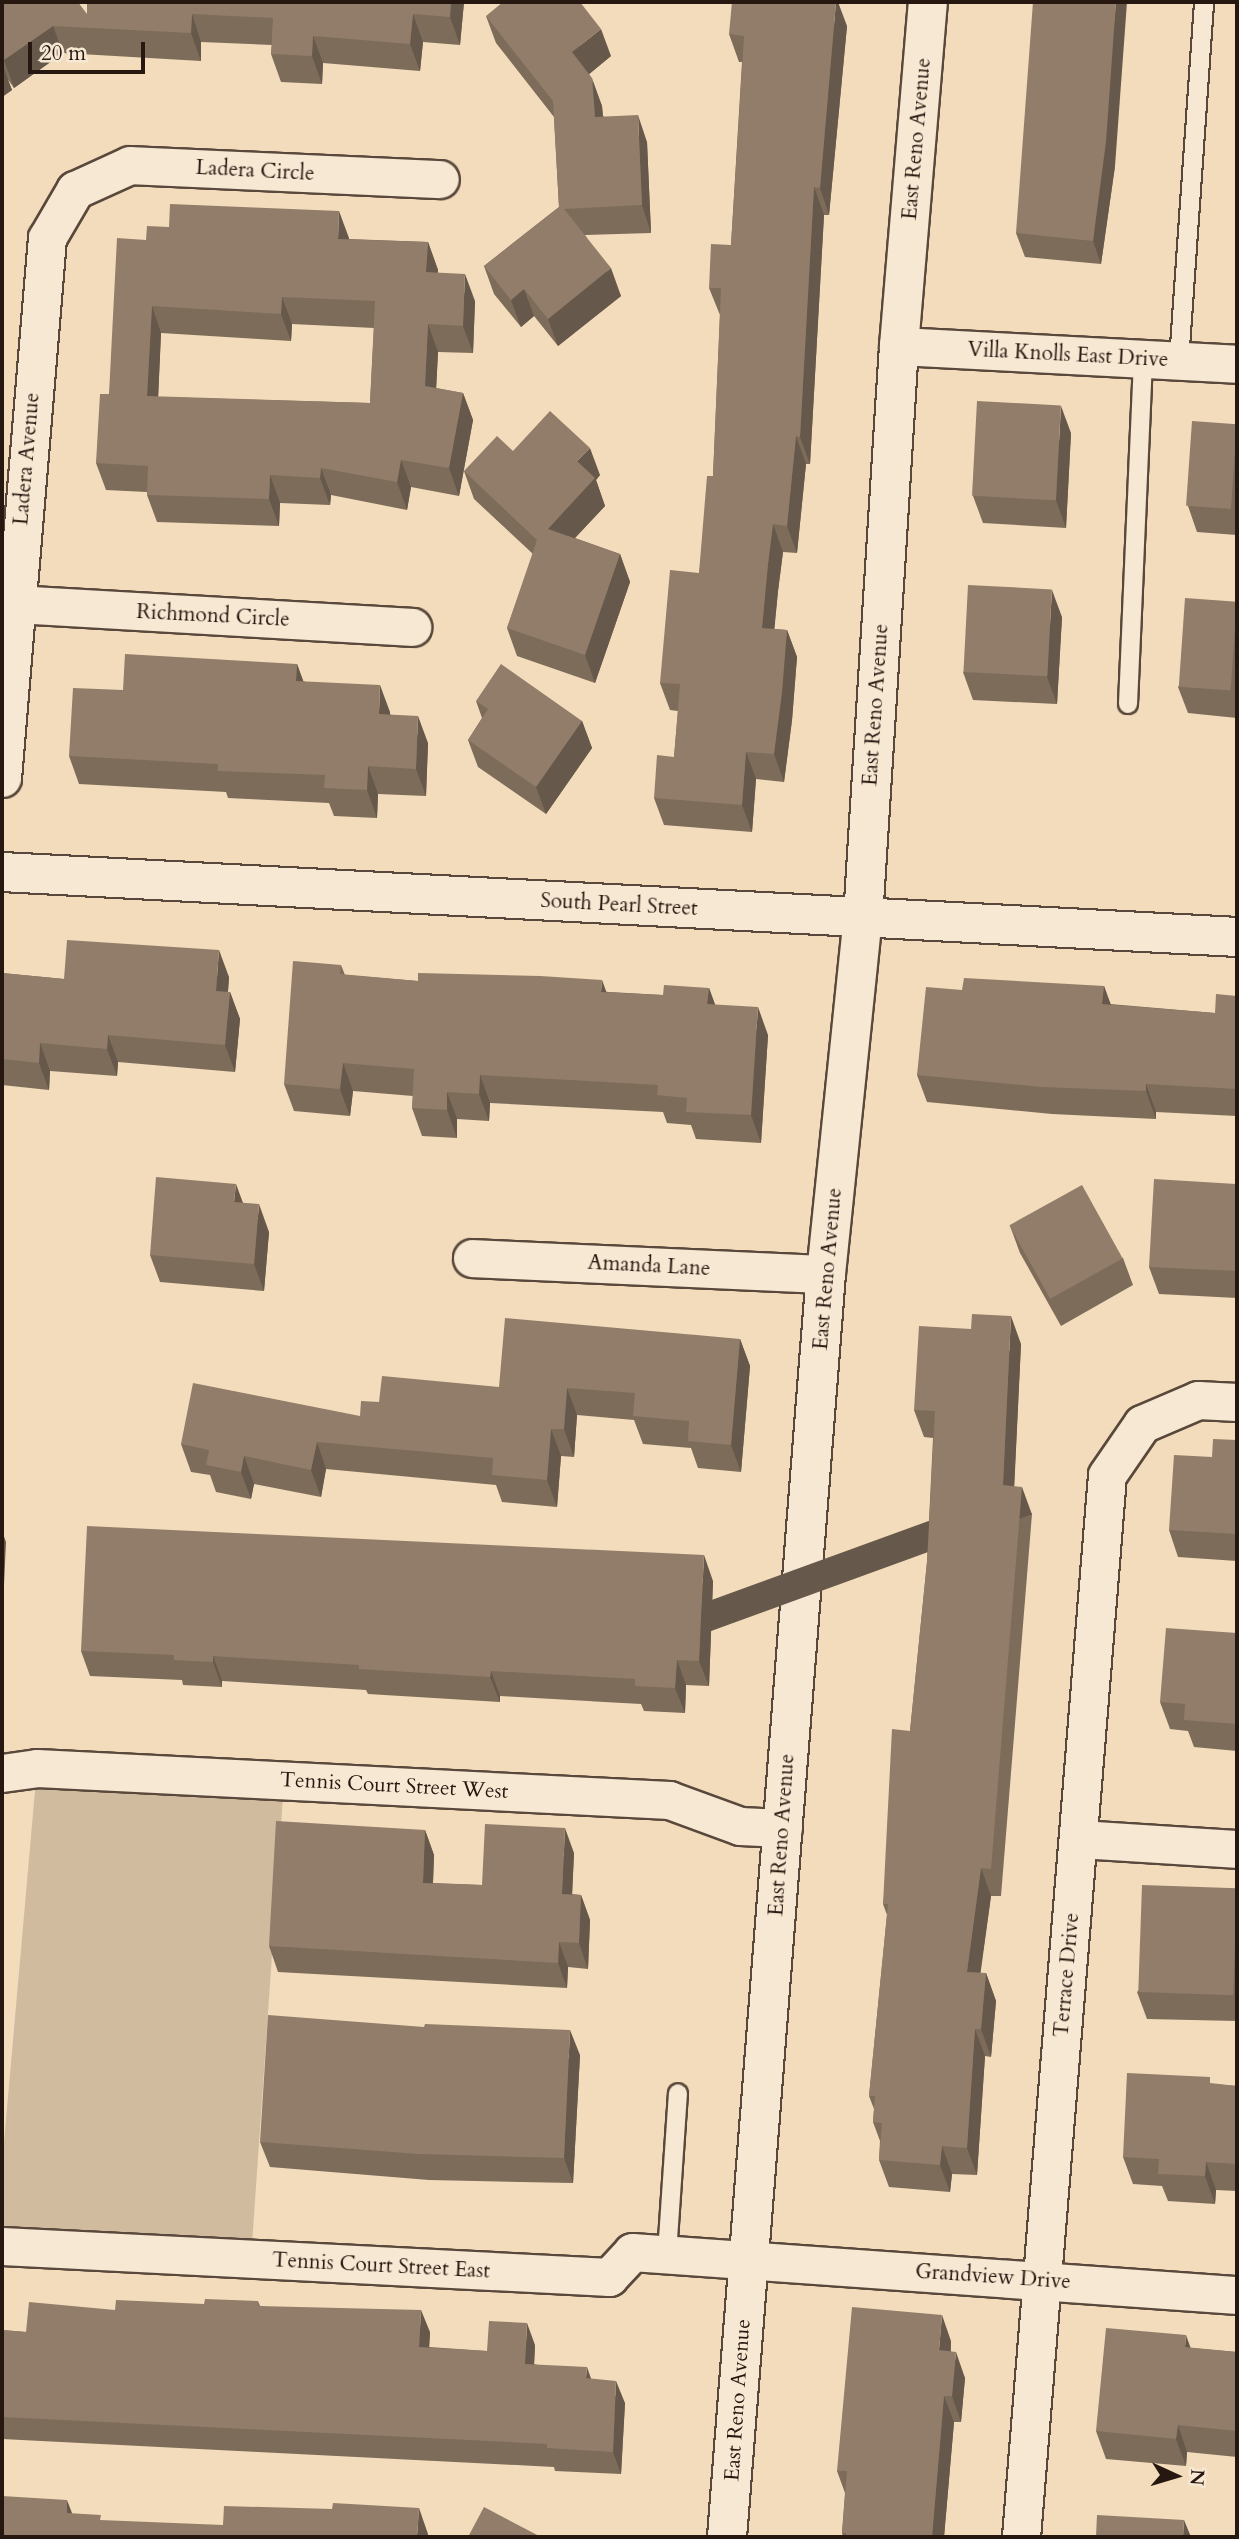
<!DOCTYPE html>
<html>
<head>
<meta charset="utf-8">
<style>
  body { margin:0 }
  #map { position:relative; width:1239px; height:2539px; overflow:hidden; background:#f3dcbc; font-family:Cardo,serif }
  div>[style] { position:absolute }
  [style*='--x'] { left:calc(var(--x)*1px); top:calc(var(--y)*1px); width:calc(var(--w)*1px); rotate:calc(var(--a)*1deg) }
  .green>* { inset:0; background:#d0bb9f }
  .roads { filter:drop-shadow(2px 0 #59483b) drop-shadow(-2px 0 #59483b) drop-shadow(0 2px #59483b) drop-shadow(0 -2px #59483b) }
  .lane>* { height:18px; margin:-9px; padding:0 9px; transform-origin:9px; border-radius:9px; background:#f7e8d3 }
  .street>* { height:37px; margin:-18.5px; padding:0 18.5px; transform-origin:18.5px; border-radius:18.5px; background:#f7e8d3 }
  .secondary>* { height:38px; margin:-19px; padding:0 19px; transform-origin:19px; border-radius:19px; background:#f7e8d3 }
  .wall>* { inset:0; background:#7d6c5a }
  .shaded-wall>* { inset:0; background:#66584a; transform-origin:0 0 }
  .building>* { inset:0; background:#917d69; transform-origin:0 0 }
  span { translate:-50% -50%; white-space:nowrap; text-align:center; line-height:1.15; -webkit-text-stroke:6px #f7e8d3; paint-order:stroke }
  .street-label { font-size:21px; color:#261710 }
  .frame { position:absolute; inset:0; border:4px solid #261710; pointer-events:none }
  .north { position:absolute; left:1141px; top:2441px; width:70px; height:70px; -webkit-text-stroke:5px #f7e8d3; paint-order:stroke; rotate:94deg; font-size:19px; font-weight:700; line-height:28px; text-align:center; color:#261710 }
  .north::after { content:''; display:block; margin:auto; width:24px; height:32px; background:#261710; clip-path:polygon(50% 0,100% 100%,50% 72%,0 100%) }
  .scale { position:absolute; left:28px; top:42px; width:117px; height:32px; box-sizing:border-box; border:4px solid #261710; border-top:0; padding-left:9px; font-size:21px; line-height:24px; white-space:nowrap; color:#261710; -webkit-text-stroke:5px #f7e8d3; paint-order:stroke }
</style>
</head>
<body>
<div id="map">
  <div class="green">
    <div style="clip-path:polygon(37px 1768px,284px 1781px,251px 2259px,2px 2246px,2px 2165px)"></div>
  </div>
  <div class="roads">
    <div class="lane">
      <div style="--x:1179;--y:361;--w:360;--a:-86"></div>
      <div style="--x:1128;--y:704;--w:345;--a:-87.5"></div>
      <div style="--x:667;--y:2254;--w:161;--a:-86.1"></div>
    </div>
    <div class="street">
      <div style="--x:899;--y:346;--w:338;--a:3"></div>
      <div style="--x:14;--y:604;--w:399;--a:3.3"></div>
      <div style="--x:2;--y:778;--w:542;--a:-85.24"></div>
      <div style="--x:47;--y:238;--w:56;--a:-59.7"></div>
      <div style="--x:75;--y:190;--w:60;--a:-24.4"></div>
      <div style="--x:130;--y:165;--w:310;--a:2.6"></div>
      <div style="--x:472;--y:1258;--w:354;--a:2.6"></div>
      <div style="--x:2;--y:1773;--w:35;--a:-8"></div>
      <div style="--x:37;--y:1768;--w:633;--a:2.9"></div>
      <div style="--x:669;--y:1800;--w:76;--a:20.1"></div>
      <div style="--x:740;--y:1826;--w:43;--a:2.7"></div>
      <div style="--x:1078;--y:1839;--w:159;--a:3.6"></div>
      <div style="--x:2;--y:2246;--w:608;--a:2.92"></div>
      <div style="--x:609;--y:2277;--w:34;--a:-47"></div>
      <div style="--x:632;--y:2252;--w:607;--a:4.07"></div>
      <div style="--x:1021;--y:2537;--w:1065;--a:-85.37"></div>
      <div style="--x:1107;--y:1475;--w:62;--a:-55.5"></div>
      <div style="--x:1142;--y:1424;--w:61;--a:-23.2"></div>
      <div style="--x:1198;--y:1400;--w:39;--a:3"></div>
    </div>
    <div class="secondary">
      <div style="--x:2;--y:872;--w:1237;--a:3.01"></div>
      <div style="--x:727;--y:2537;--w:1267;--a:-85.52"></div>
      <div style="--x:826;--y:1274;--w:358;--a:-84.1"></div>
      <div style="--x:863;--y:918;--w:573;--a:-86.4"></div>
      <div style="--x:899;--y:346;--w:345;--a:-85.2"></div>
    </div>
  </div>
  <div class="wall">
    <div style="clip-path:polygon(2px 2px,87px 14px,464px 2px,460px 45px,423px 42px,420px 71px,323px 63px,322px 84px,281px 82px,271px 54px,272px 45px,201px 42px,201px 61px,63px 53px,14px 88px,7px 78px,12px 90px,2px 97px)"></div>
    <div style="clip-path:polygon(486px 16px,611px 56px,589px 74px,602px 106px,603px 116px,647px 142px,651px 233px,585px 235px,621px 296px,558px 346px,534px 316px,521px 327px,494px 294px,484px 266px,559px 207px,554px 117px,496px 43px)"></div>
    <div style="clip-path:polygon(847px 26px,829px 215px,824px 215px,810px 464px,806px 464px,797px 553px,783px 552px,778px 591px,774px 629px,787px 630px,797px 657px,792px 720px,784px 782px,756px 779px,752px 832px,664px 825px,654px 798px,674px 757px,678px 711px,670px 710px,660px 683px,699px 573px,713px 476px,720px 315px,709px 288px,731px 245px,742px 62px,739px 62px,729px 34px)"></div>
    <div style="clip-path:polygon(1115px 166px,1101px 264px,1025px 257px,1016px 233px)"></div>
    <div style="clip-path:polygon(evenodd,349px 238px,349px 239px,428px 242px,438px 270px,438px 273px,475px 301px,473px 353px,438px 352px,436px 388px,463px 393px,473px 420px,459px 496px,411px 487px,407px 510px,331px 495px,330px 505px,280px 503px,279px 526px,157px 522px,147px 495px,147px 492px,106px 490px,96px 463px,109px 394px,146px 240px,349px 238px,292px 324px,374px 328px,370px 403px,158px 397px,161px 333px,291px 341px,292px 324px)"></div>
    <div style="clip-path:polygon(1237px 424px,1237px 535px,1197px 532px,1188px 506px)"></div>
    <div style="clip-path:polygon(1071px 433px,1066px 528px,983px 523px,973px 496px)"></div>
    <div style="clip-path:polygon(464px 471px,600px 475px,596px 480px,605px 506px,575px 538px,620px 554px,630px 582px,595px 683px,517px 656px,507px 628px,533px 554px,474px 499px)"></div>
    <div style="clip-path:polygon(1237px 602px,1237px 718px,1188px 713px,1178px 687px)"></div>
    <div style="clip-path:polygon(1062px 617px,1057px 704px,973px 700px,963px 672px)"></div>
    <div style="clip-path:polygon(297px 664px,303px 681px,390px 712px,390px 714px,428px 743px,426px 796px,378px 794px,377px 818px,334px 816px,329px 803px,228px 798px,226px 792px,79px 784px,69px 756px,123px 690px)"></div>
    <div style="clip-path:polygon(476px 701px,582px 721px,592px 748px,546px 814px,478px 767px,468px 740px,482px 718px)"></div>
    <div style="clip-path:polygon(341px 965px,345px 975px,418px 981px,663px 995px,709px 988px,715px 1005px,768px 1035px,761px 1143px,696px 1139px,691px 1125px,667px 1123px,663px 1112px,490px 1103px,489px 1121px,457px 1119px,457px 1138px,422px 1136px,412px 1108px,413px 1096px,353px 1091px,350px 1116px,294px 1111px,284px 1084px)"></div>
    <div style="clip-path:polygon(2px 973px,64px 979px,229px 977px,228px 992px,230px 992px,240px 1019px,235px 1072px,118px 1062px,117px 1076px,50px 1071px,49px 1090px,2px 1085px)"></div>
    <div style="clip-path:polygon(1104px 986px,1110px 1004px,1215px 1013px,1237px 996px,1237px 1116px,1156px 1112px,1156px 1119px,1052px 1114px,927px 1102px,917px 1075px,962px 990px)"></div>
    <div style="clip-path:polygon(1237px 1187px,1237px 1298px,1159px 1294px,1149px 1267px)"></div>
    <div style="clip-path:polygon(243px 1203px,269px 1232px,264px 1291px,160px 1282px,150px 1255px)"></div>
    <div style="clip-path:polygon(1010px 1226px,1123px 1258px,1133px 1285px,1061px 1326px,1020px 1253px)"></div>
    <div style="clip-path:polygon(740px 1339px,750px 1366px,741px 1472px,698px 1468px,691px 1448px,643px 1444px,634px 1420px,577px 1415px,574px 1457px,561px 1456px,557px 1507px,502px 1502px,496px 1485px,326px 1469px,321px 1497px,254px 1484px,251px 1499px,216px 1492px,210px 1475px,191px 1472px,181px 1444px,360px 1416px,379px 1402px,499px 1387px)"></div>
    <div style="clip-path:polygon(1021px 1344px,1014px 1486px,1032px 1514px,1001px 1896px,991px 1896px,980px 1973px,986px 1973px,996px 2001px,991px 2057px,985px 2056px,977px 2175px,952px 2174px,950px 2192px,889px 2187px,879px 2160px,880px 2141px,873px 2122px,874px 2109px,869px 2096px,887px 1915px,883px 1904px,910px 1731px,927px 1562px,933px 1438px,924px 1437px,914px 1410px)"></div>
    <div style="clip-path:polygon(1237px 1440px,1237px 1561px,1178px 1557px,1169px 1530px)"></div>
    <div style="clip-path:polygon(713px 1581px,709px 1686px,686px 1685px,685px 1713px,644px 1711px,641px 1704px,500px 1696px,500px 1702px,368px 1694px,366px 1690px,222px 1681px,222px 1687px,183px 1685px,182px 1680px,90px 1676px,81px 1651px)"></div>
    <div style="clip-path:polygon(1237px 1633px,1237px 1751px,1194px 1747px,1188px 1731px,1170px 1729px,1160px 1702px)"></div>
    <div style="clip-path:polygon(425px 1830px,434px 1855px,433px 1883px,482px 1885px,574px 1853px,572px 1894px,581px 1895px,590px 1920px,588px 1969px,568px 1967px,567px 1988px,278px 1972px,269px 1946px)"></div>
    <div style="clip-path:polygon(1237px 1889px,1237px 2021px,1147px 2019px,1137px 1992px)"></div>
    <div style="clip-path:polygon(580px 2055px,573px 2183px,429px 2180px,270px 2167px,260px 2142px)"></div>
    <div style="clip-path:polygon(1212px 2084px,1237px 2086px,1237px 2191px,1216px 2190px,1215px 2204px,1168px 2201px,1162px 2186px,1133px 2184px,1123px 2157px)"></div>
    <div style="clip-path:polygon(258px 2301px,260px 2306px,430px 2332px,429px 2347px,487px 2351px,535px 2345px,534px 2364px,591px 2379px,625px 2403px,621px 2474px,555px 2471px,554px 2467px,2px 2439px,2px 2330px,26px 2332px,115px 2310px)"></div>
    <div style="clip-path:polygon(951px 2341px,951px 2351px,965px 2378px,961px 2422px,954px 2422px,944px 2537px,843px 2537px,842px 2533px,845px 2493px,837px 2471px)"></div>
    <div style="clip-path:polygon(1191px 2348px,1237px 2352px,1237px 2457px,1187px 2452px,1186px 2466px,1106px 2459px,1096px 2431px)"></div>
  </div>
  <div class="shaded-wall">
    <div style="clip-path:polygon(451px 2px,464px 2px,460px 45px,450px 17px)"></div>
    <div style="clip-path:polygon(836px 2px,838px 2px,847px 26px,829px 215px,820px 188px)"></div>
    <div style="clip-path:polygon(1116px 2px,1127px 2px,1115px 166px,1101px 264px,1093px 241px)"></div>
    <div style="clip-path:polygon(192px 14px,201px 42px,201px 61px,191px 33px)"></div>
    <div style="clip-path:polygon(413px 14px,423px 42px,420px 71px,410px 44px)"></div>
    <div style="clip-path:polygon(53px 26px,63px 53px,14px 88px,4px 60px)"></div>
    <div style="clip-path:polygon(601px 29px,611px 56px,582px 80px,572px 52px)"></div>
    <div style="clip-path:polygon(313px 36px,323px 63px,322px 84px,312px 56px)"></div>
    <div style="clip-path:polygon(2px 63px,12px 90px,2px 97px)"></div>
    <div style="clip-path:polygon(592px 78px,602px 106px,605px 144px,595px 117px)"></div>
    <div style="clip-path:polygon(638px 115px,647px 142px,651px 233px,642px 205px)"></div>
    <div style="clip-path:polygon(814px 187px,824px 215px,810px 464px,800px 437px)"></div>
    <div style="clip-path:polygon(339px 211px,349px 238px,348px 266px,338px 239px)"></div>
    <div style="clip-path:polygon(428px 242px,438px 270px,436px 300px,426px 272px)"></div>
    <div style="clip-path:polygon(611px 268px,621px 296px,558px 346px,548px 319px)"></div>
    <div style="clip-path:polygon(465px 274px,475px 301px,473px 353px,463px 326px)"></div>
    <div style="clip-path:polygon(524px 289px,534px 316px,521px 327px,511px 300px)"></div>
    <div style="clip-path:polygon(282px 297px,292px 324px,291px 341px,281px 314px)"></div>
    <div style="clip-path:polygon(152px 306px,161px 333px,157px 424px,147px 396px)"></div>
    <div style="clip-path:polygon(428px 324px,438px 352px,435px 413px,425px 386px)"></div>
    <div style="clip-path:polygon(463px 393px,473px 420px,459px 496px,449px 468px)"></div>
    <div style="clip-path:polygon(1061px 406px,1071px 433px,1066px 528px,1056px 500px)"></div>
    <div style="clip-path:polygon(796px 436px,806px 464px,797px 553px,787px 526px)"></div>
    <div style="clip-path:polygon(590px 448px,600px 475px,596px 480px,605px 506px,558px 556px,548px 529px,577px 461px)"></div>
    <div style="clip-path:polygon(401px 460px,411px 487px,407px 510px,397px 482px)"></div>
    <div style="clip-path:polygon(321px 468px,331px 495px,330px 505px,320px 478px)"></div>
    <div style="clip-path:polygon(270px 475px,280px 503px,279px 526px,269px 499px)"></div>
    <div style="clip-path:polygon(773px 524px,783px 552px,778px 591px,772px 655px,762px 628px,768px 564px)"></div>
    <div style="clip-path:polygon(620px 554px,630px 582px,595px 683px,585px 655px)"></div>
    <div style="clip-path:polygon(1052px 590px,1062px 617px,1057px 704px,1047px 677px)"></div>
    <div style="clip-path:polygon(787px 630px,797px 657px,792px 720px,784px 782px,774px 754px)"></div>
    <div style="clip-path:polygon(297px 664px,307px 691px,296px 681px)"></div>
    <div style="clip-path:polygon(380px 685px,390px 712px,389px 741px,379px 714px)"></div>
    <div style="clip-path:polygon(418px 716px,428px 743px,426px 796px,416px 769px)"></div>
    <div style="clip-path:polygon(582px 721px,592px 748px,546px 814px,536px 787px)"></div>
    <div style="clip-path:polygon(746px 752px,756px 779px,752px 832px,742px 805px)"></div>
    <div style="clip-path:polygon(368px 766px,378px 794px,377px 818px,367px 790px)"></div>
    <div style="clip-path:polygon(219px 950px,229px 977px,226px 1018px,216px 991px)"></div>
    <div style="clip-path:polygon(602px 980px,612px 1007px,601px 992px)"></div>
    <div style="clip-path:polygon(1104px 986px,1114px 1013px,1102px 1004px)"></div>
    <div style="clip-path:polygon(709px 988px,719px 1015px,707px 1004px)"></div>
    <div style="clip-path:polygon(230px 992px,240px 1019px,235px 1072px,225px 1045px)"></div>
    <div style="clip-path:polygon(758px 1007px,768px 1035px,761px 1143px,751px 1115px)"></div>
    <div style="clip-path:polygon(108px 1035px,118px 1062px,117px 1076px,107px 1049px)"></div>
    <div style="clip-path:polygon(40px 1043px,50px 1071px,49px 1090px,39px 1063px)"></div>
    <div style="clip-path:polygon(343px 1063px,353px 1091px,350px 1116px,340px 1089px)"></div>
    <div style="clip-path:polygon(480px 1075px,490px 1103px,489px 1121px,479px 1094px)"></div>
    <div style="clip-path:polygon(1146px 1084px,1156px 1112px,1156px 1119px,1146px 1091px)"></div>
    <div style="clip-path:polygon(447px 1092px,457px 1119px,457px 1138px,447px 1110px)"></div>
    <div style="clip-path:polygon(236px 1184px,246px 1211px,234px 1202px)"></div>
    <div style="clip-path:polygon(259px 1204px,269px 1232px,264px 1291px,254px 1264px)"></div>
    <div style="clip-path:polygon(1011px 1316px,1021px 1344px,1013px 1513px,1003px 1485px)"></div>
    <div style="clip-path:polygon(740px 1339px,750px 1366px,741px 1472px,731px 1445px)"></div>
    <div style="clip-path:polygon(567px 1388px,577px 1415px,574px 1457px,564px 1429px)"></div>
    <div style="clip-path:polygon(551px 1429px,561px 1456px,557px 1507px,547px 1480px)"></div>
    <div style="clip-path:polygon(317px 1442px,326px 1469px,321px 1497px,311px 1470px)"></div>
    <div style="clip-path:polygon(244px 1456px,254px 1484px,251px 1499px,241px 1472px)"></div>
    <div style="left:1022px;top:1487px;width:29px;height:383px;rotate:70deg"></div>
    <div style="clip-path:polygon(2px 1531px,6px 1542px,2px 1627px)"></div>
    <div style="clip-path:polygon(704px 1555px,713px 1581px,709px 1686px,699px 1661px)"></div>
    <div style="clip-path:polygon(213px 1656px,222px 1681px,222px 1687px,213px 1662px)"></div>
    <div style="clip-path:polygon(677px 1660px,686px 1685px,685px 1713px,675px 1688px)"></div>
    <div style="clip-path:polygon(491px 1671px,500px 1696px,500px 1702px,490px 1677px)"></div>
    <div style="clip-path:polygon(565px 1828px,574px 1853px,571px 1919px,562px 1894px)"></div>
    <div style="clip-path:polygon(425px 1830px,434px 1855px,432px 1908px,423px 1883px)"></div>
    <div style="clip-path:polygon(981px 1868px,991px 1896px,977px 1999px,967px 1972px)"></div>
    <div style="clip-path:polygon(581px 1895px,590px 1920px,588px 1969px,579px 1943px)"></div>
    <div style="clip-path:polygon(559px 1942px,568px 1967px,567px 1988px,558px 1963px)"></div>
    <div style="clip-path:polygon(986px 1973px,996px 2001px,991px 2057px,981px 2029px)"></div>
    <div style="clip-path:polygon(975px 2029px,985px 2056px,977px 2175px,967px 2148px)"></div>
    <div style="clip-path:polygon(570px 2030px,580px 2055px,573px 2183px,564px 2158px)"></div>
    <div style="clip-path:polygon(942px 2146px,952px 2174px,950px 2192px,940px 2165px)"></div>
    <div style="clip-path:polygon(1206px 2162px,1216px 2190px,1215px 2204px,1205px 2176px)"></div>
    <div style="clip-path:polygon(421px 2310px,430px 2332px,428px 2369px,419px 2347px)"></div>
    <div style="clip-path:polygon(942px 2315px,951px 2341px,948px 2376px,939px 2350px)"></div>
    <div style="clip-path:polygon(527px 2323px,535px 2345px,533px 2387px,525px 2364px)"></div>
    <div style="clip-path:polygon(1186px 2335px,1196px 2363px,1185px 2347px)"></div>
    <div style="clip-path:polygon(956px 2352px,965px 2378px,961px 2422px,952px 2396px)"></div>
    <div style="clip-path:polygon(587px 2367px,595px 2390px,586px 2378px)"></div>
    <div style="clip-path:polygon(616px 2381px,625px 2403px,621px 2474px,613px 2452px)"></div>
    <div style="clip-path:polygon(944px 2396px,954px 2422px,944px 2537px,932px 2537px)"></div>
    <div style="clip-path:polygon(1178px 2425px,1187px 2452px,1186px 2466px,1176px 2439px)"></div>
    <div style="clip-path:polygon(67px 2500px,77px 2526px,67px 2513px)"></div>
    <div style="clip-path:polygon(419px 2508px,428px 2534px,428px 2537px,417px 2537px)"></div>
    <div style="clip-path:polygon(1184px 2520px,1191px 2537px,1183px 2537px)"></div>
  </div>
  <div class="building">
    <div style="clip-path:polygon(2px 2px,78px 2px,87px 14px,87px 2px,451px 2px,450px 17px,413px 14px,410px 44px,313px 36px,312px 56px,271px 54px,273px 18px,192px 14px,191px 33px,53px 26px,4px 60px,2px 57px)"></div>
    <div style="clip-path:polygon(503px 2px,580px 2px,601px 29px,572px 52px,592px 78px,595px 117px,638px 115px,642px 205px,564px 209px,611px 268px,548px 319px,524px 289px,511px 300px,484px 266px,559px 207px,553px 101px,486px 16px)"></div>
    <div style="clip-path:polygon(732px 2px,836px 2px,820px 188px,814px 187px,800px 437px,796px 436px,787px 526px,773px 524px,768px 564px,762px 628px,787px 630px,782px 693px,774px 754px,746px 752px,742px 805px,654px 798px,657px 755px,674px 757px,680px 684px,660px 683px,670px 570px,699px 573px,707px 476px,713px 476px,721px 288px,709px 288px,711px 244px,731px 245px,744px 36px,729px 34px)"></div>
    <div style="clip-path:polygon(1033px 2px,1116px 2px,1106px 142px,1093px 241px,1016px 233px)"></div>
    <div style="clip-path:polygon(evenodd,170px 204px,339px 211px,338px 239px,428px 242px,426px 272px,465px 274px,463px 326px,428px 324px,425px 386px,463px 393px,449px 468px,401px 460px,397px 482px,321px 468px,320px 478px,270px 475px,269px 499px,147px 495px,148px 466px,96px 463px,100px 394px,109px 394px,117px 238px,146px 240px,147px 226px,169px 227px,170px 204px,282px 297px,375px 301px,370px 403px,147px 396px,152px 306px,281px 314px,282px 297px)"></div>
    <div style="left:977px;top:401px;width:84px;height:95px;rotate:3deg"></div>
    <div style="clip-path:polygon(550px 411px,590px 448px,577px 461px,595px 478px,548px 529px,620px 554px,585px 655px,507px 628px,537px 540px,464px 471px,497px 436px,513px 451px)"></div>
    <div style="left:1192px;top:421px;width:45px;height:85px;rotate:4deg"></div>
    <div style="left:968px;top:585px;width:84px;height:87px;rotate:3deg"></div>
    <div style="left:1185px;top:598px;width:52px;height:89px;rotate:4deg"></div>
    <div style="clip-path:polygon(125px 654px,297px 664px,296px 681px,380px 685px,379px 714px,418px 716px,416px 769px,368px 766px,367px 790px,324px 788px,325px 775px,218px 771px,218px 764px,69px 756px,73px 688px,123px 690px)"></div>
    <div style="clip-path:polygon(501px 664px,582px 721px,536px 787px,468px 740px,488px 709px,476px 701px)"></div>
    <div style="clip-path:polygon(67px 940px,219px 950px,216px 991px,230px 992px,225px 1045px,108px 1035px,107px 1049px,40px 1043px,39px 1063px,2px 1059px,2px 973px,64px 979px)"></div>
    <div style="clip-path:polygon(293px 961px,341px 965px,340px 974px,418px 981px,418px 973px,540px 976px,602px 980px,601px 992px,663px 995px,664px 985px,709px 988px,707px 1004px,758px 1007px,751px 1115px,686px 1112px,687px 1098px,657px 1095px,658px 1085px,480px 1075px,479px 1094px,447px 1092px,447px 1110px,412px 1108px,414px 1069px,343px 1063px,340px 1089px,284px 1084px)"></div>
    <div style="clip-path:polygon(964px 978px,1104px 986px,1102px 1004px,1215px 1013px,1216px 994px,1237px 996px,1237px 1089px,1146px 1084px,1146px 1091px,1042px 1087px,917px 1075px,926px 987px,962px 990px)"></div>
    <div style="clip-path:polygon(156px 1177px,236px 1184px,234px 1202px,259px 1204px,254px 1264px,150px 1255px)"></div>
    <div style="clip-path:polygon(1154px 1179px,1236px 1184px,1236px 1193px,1237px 1193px,1237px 1271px,1149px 1267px)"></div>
    <div style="left:1082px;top:1185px;width:84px;height:83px;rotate:61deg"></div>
    <div style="clip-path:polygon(972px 1314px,1011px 1316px,1003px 1485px,1022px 1487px,991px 1869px,981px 1868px,967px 1972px,986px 1973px,981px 2029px,975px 2029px,967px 2148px,942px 2146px,940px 2165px,879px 2160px,882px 2123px,873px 2122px,875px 2096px,869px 2096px,888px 1904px,883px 1904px,892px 1729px,910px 1731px,927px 1562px,935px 1411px,914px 1410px,919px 1326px,971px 1329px)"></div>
    <div style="clip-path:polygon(505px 1318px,740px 1339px,731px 1445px,688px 1441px,689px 1421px,633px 1416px,635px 1393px,567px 1388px,564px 1429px,551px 1429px,547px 1480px,492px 1475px,493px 1458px,317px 1442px,311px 1470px,244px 1456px,241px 1472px,206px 1465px,209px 1450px,181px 1444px,193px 1383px,360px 1416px,361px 1401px,379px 1402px,382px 1376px,499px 1387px)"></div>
    <div style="clip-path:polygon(1213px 1439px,1237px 1440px,1237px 1534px,1169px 1530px,1174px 1455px,1212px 1457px)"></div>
    <div style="clip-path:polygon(87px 1526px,704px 1555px,699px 1661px,677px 1660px,675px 1688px,635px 1686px,635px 1679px,491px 1671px,490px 1677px,359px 1669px,359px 1665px,213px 1656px,213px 1662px,174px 1660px,174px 1655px,81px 1651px)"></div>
    <div style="clip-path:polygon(1166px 1628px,1237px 1633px,1237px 1724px,1184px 1720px,1185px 1704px,1160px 1702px)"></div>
    <div style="clip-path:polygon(276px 1821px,425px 1830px,423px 1883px,482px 1885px,485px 1824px,565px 1828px,562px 1894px,581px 1895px,579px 1943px,559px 1942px,558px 1963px,269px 1946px)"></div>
    <div style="left:1142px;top:1885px;width:95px;height:107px;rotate:2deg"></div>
    <div style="clip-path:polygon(268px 2015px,424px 2027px,425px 2024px,570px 2030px,564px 2158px,419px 2154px,260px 2142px)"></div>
    <div style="clip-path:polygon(1127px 2073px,1210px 2077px,1210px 2083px,1237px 2086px,1237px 2164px,1206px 2162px,1205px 2176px,1158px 2174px,1159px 2159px,1123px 2157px)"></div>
    <div style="clip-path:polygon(205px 2299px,258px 2301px,258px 2306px,421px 2310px,419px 2347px,487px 2351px,489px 2321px,527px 2323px,525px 2364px,587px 2367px,586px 2378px,616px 2381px,613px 2452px,547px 2448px,547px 2444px,2px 2417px,2px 2330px,26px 2332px,29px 2302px,115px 2310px,116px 2300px,204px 2304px)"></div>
    <div style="clip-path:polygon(852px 2307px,942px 2315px,939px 2350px,956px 2352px,952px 2396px,944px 2396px,932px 2537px,846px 2537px,846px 2533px,842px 2533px,847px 2471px,837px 2471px)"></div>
    <div style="clip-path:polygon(1106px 2328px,1186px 2335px,1185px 2347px,1237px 2352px,1237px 2431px,1178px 2425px,1176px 2439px,1096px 2431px)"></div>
    <div style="clip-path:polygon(2px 2496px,67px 2500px,67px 2513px,101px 2515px,100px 2520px,223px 2525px,224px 2506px,332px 2509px,333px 2503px,419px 2508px,417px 2537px,2px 2537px)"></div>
    <div style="clip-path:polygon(484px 2507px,541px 2537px,468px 2537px)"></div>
    <div style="clip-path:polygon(1097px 2515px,1184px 2520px,1183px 2537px,1096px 2537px)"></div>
  </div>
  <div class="street-label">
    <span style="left:917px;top:139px;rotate:-85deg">East Reno Avenue</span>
    <span style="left:255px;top:171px;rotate:3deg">Ladera Circle</span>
    <span style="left:1068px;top:355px;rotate:3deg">Villa Knolls East Drive</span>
    <span style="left:27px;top:459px;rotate:-85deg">Ladera Avenue</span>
    <span style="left:213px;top:616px;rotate:3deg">Richmond Circle</span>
    <span style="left:876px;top:705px;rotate:-86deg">East Reno Avenue</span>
    <span style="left:619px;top:905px;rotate:3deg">South Pearl Street</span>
    <span style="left:649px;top:1266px;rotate:3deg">Amanda Lane</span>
    <span style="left:828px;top:1269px;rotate:-85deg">East Reno Avenue</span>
    <span style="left:394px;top:1786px;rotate:3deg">Tennis Court Street West</span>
    <span style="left:782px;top:1835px;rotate:-86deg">East Reno Avenue</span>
    <span style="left:1067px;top:1975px;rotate:-85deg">Terrace Drive</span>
    <span style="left:381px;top:2266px;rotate:3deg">Tennis Court Street East</span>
    <span style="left:993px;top:2277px;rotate:4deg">Grandview Drive</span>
    <span style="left:738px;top:2400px;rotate:-86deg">East Reno Avenue</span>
  </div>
  <div class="frame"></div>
  <div class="north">N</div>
  <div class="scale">20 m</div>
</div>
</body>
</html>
